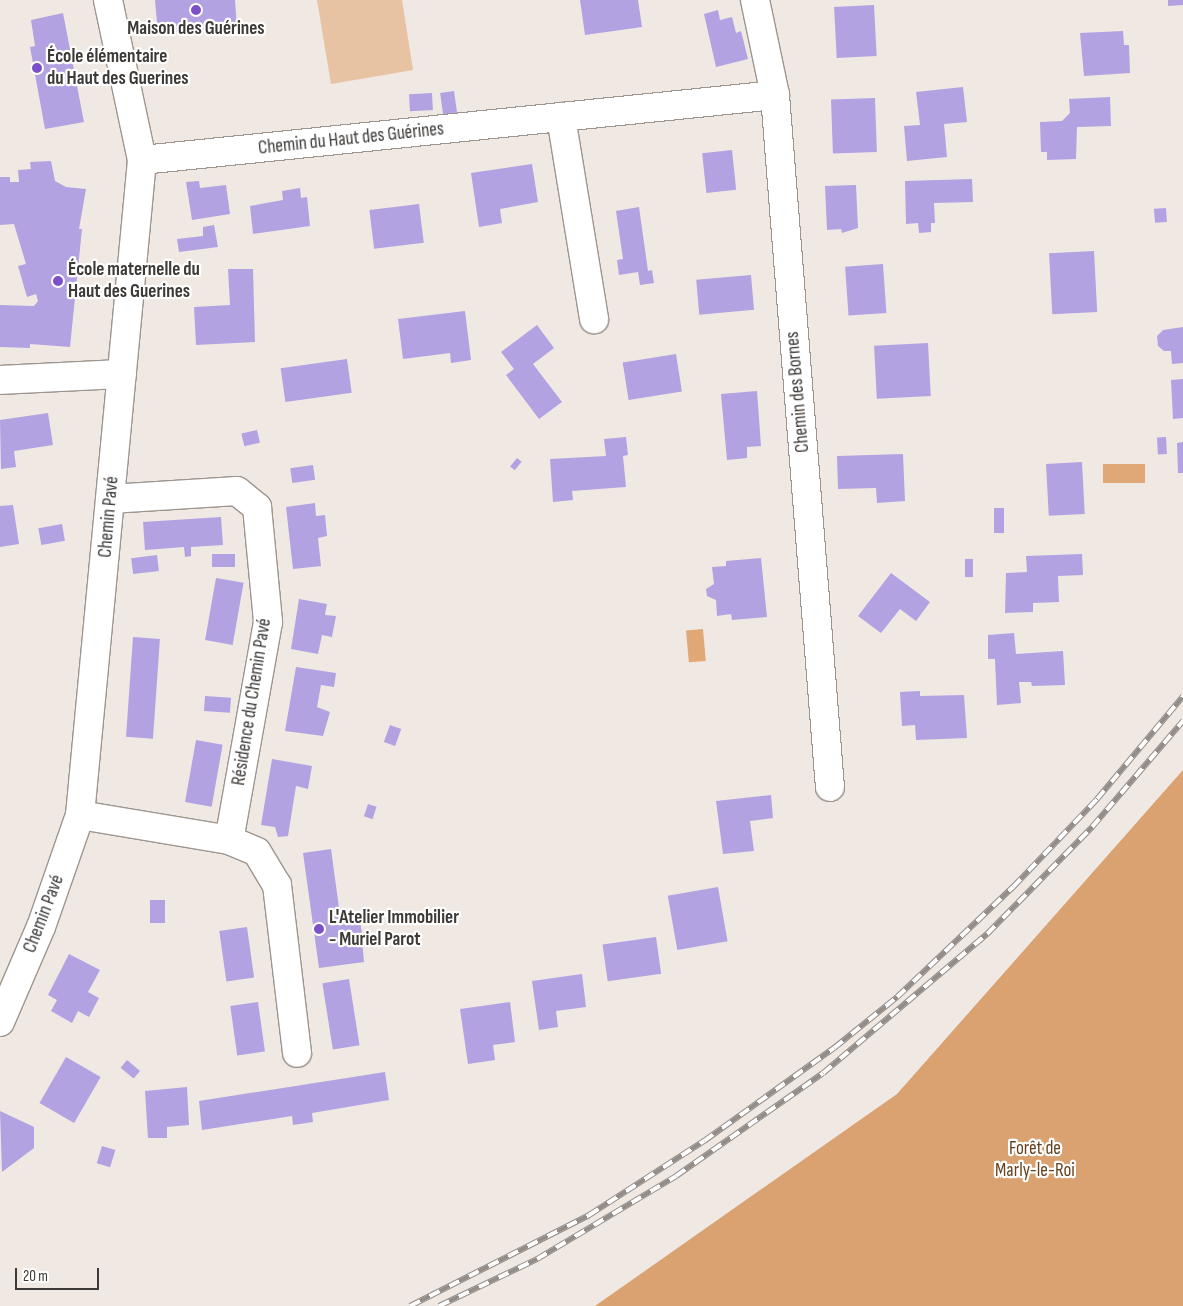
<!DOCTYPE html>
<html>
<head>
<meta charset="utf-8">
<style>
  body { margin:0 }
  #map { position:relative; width:1183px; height:1306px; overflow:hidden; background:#f0e8e2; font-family:"Sofia Sans Condensed",sans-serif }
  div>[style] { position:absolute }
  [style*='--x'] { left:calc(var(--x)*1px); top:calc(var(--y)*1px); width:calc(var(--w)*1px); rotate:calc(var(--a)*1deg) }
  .green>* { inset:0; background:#e7c2a3 }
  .forest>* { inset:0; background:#d9a270 }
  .water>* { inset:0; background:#e0a877; transform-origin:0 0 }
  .building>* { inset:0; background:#b3a2e2; transform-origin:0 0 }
  .roads { filter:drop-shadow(1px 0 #9c9590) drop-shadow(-1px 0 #9c9590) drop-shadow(0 1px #9c9590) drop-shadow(0 -1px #9c9590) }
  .minor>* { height:28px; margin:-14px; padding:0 14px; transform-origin:14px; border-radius:14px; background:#fff }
  .rail>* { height:5.5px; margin-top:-2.75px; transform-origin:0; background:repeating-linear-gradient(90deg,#fff 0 11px,#928d89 0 22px); box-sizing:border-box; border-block:1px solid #928d89 }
  .dots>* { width:14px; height:14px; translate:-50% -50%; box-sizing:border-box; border:2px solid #fff; border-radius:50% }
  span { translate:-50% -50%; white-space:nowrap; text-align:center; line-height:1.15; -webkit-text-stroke:4.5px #fff; paint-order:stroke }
  .poi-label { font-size:19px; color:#3c3937; font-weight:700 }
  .left { translate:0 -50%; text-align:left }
  .street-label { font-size:19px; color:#3c3937 }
  .park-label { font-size:19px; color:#67411c }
  .scale { position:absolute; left:15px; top:1268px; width:84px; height:22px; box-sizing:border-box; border:2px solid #3c3937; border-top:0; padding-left:6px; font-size:15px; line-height:18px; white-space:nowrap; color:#3c3937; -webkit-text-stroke:4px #fff; paint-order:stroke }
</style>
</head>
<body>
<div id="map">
  <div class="green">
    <div style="clip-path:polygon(317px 0,402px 0,413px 70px,331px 84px)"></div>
  </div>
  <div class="forest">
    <div style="clip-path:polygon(1183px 770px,1183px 1306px,595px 1306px,897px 1094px)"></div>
  </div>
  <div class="water">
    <div style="left:1145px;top:464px;width:19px;height:42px;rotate:90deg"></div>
    <div style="left:703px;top:629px;width:32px;height:17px;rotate:85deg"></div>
  </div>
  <div class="building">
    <div style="clip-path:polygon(155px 0,235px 0,237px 27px,158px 34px)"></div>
    <div style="clip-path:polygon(580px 0,638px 0,642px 27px,585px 35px)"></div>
    <div style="clip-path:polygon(1168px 0,1183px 0,1183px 5px,1168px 6px)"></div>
    <div style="left:874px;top:5px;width:51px;height:40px;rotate:87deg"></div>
    <div style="clip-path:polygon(718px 10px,720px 20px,732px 17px,736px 33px,741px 31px,748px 59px,716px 67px,704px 14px)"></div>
    <div style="clip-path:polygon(63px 13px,84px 122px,45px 129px,30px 47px,35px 46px,31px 20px)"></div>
    <div style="clip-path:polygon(1123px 31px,1124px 45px,1129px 45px,1130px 73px,1084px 76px,1080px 33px)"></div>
    <div style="clip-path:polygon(963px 87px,967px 122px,944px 124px,947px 157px,907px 161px,904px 126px,920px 125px,916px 92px)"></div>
    <div style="left:454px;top:91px;width:22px;height:14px;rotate:82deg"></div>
    <div style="left:432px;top:93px;width:17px;height:23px;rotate:87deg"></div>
    <div style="clip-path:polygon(1110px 97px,1111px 126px,1077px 127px,1076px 159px,1047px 160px,1047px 152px,1041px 152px,1040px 122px,1062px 121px,1070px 113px,1069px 99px)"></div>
    <div style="left:875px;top:98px;width:54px;height:44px;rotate:88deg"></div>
    <div style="left:732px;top:150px;width:40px;height:30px;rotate:84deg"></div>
    <div style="clip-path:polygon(51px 161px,55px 181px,66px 187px,86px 189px,79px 229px,82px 229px,70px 347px,30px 344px,30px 348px,0 347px,0 305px,34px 306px,38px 301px,36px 294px,27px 297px,18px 266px,26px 264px,14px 224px,0 225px,0 177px,10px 177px,10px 182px,19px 182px,18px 170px,31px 169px,30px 162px)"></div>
    <div style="clip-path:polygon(532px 164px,538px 202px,500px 209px,502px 223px,479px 227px,471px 173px)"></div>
    <div style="clip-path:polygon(972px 179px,973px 202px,934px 203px,935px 223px,931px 223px,931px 232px,919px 233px,918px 223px,906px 224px,905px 181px)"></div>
    <div style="clip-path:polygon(199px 181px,200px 188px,226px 185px,230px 214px,192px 220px,186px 182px)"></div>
    <div style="clip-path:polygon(856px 185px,858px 228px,842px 233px,841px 229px,827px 230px,825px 186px)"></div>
    <div style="clip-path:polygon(300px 188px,301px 198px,307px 197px,310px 226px,253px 234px,250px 206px,283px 200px,282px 191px)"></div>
    <div style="left:419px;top:204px;width:39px;height:50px;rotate:83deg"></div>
    <div style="clip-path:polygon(639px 207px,648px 271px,652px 270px,654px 283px,640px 285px,638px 272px,619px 275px,617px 260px,623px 259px,616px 211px)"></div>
    <div style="left:1166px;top:208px;width:14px;height:12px;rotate:86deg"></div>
    <div style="clip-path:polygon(214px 225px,218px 247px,179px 252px,177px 239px,203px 236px,203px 227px)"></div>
    <div style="left:1094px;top:251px;width:61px;height:45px;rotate:87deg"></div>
    <div style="left:883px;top:264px;width:49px;height:38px;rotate:86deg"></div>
    <div style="clip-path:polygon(228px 269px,253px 269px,255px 342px,196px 345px,194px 307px,230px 305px)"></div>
    <div style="left:751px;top:275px;width:35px;height:55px;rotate:85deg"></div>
    <div style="clip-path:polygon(465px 311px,471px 360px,451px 363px,450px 353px,403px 359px,398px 319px)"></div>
    <div style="clip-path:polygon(537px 325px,554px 348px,533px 364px,562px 402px,539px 419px,506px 375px,514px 369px,501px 352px)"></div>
    <div style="clip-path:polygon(1183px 327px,1183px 363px,1172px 364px,1171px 351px,1164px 351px,1158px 346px,1157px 336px,1163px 330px)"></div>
    <div style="left:928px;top:343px;width:53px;height:54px;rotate:87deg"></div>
    <div style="left:676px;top:354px;width:38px;height:54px;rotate:81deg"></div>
    <div style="left:347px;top:359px;width:34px;height:67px;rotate:82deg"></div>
    <div style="clip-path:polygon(1183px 379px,1183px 418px,1173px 419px,1171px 380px)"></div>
    <div style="clip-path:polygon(757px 391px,761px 446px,747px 447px,747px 458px,727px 460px,721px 394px)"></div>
    <div style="clip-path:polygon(48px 413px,53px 445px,14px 451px,16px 467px,1px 469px,0 420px)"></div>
    <div style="left:257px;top:430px;width:13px;height:16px;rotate:77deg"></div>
    <div style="clip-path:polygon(626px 437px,628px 455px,623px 456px,626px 487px,572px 491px,573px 500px,553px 502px,550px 459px,606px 456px,604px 439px)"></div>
    <div style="left:1166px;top:437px;width:17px;height:9px;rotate:87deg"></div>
    <div style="clip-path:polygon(1183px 442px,1183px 473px,1178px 473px,1177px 443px)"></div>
    <div style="clip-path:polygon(903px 454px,905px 501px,877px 503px,876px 488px,838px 489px,837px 456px)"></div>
    <div style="left:517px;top:458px;width:6px;height:11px;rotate:39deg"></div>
    <div style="left:1082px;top:462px;width:52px;height:36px;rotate:87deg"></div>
    <div style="left:313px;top:465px;width:15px;height:23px;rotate:82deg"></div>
    <div style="clip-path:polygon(315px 503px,316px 516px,325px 515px,327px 536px,318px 538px,321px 566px,293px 569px,286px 507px)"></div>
    <div style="clip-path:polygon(13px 505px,19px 544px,0 547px,0 506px)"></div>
    <div style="left:994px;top:508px;width:10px;height:25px"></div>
    <div style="clip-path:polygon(221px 517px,223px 545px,191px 547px,191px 556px,185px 557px,184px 547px,145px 550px,143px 522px)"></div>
    <div style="left:62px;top:524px;width:17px;height:24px;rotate:80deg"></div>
    <div style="left:235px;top:554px;width:13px;height:23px;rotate:90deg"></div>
    <div style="clip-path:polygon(1082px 554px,1083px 575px,1058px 576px,1059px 602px,1033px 603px,1033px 612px,1005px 613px,1006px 573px,1027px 572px,1026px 556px)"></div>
    <div style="left:157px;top:555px;width:16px;height:26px;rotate:83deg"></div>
    <div style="clip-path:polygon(761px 558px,767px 617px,732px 620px,731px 614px,717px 616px,716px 600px,707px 596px,706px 589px,714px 584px,712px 567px,726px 566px,726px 561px)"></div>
    <div style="left:965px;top:559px;width:8px;height:18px"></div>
    <div style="clip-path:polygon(891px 573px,930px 602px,916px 621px,900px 609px,881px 633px,858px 616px)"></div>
    <div style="left:216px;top:578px;width:28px;height:63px;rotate:10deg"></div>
    <div style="clip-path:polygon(299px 599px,327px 604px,325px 615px,336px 616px,332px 637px,322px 635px,318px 654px,291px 649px)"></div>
    <div style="clip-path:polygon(1014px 633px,1016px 654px,1063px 651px,1065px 685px,1032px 686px,1031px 682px,1019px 682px,1021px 703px,997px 705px,995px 659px,988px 659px,988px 635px)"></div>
    <div style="left:133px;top:637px;width:27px;height:100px;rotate:4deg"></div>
    <div style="clip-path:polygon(296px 667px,336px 673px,334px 687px,321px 685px,317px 707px,330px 712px,323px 736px,285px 731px)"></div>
    <div style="clip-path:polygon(920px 691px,920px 696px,964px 695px,967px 738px,916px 740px,915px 725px,902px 726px,900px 692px)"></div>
    <div style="left:205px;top:696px;width:26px;height:15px;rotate:4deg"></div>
    <div style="left:390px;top:725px;width:12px;height:18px;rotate:20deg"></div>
    <div style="left:196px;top:740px;width:27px;height:63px;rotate:10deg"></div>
    <div style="clip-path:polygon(272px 759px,312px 766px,308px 789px,296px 786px,288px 836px,278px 837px,275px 827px,261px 825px)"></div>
    <div style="clip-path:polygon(771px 795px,773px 818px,750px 821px,754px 851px,723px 854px,716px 801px)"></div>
    <div style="left:368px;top:804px;width:9px;height:13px;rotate:18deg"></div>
    <div style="clip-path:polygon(331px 849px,340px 915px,358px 912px,362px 933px,343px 935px,344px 944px,362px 941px,364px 962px,319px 968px,303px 853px)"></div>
    <div style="left:718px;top:887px;width:55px;height:51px;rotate:80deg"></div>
    <div style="left:150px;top:900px;width:15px;height:23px"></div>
    <div style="left:247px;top:927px;width:51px;height:28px;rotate:82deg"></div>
    <div style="left:656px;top:937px;width:37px;height:54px;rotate:82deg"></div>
    <div style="clip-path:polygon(69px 954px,100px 970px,88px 992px,99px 998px,89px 1017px,78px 1011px,72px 1023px,51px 1011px,57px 1000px,48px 995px)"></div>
    <div style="clip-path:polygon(582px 974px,586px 1007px,556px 1011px,558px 1027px,539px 1030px,532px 981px)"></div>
    <div style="left:349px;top:979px;width:67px;height:27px;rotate:81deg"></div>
    <div style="left:258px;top:1002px;width:50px;height:28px;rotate:82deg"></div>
    <div style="clip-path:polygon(510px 1002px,515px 1042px,493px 1045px,495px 1060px,468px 1064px,460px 1009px)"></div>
    <div style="left:66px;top:1057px;width:40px;height:53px;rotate:30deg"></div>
    <div style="left:127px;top:1060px;width:17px;height:10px;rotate:40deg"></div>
    <div style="clip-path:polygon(385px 1072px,389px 1100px,312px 1113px,313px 1122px,293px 1125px,292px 1116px,202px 1130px,199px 1101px)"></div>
    <div style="clip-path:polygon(187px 1087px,189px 1125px,167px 1127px,167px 1138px,148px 1138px,145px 1091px)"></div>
    <div style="clip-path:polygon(0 1111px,34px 1127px,34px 1148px,2px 1172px)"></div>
    <div style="left:102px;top:1146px;width:14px;height:18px;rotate:17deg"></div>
  </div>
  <div class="roads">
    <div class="minor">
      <div style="--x:755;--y:0;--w:97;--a:78.1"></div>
      <div style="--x:775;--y:95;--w:694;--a:85.46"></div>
      <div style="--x:561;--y:117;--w:205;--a:80.7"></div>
      <div style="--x:142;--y:160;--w:636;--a:-5.86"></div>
      <div style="--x:0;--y:380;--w:122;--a:-2.8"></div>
      <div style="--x:110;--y:499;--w:127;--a:-3.6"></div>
      <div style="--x:237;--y:491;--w:26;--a:39"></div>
      <div style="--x:257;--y:507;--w:116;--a:84.5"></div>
      <div style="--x:268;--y:622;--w:221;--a:100.1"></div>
      <div style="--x:80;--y:815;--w:151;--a:9.5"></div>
      <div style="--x:229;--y:840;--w:30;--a:23"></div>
      <div style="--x:257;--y:852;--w:39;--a:59"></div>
      <div style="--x:277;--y:885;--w:169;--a:83.2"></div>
      <div style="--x:0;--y:1022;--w:103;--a:-66.7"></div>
      <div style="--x:41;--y:927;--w:119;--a:-70.8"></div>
      <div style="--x:80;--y:815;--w:658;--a:-84.59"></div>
      <div style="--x:142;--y:160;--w:164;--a:-102"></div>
    </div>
  </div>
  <div class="rail">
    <div style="--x:410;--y:1306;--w:201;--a:-26.9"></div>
    <div style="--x:589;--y:1215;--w:137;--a:-32.8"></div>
    <div style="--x:704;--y:1141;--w:160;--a:-35.6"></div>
    <div style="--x:834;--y:1048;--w:81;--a:-39"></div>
    <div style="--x:897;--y:997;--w:160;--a:-43.5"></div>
    <div style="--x:1013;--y:887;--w:122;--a:-46.3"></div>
    <div style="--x:1097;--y:799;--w:134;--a:-50.1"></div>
    <div style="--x:439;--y:1306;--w:109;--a:-25.6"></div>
    <div style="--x:537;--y:1259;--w:162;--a:-30.8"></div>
    <div style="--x:676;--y:1176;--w:179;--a:-35"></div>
    <div style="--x:823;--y:1073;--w:215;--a:-40.3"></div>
    <div style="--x:987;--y:934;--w:150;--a:-45.5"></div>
    <div style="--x:1092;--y:827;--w:140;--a:-49.4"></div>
  </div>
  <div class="dots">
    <div style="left:196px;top:10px;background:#7c50c8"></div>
    <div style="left:37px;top:68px;background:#7c50c8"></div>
    <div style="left:58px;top:281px;background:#7c50c8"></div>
    <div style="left:319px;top:929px;background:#7c50c8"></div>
  </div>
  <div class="poi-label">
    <span style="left:196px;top:29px">Maison des Guérines</span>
    <span class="left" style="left:47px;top:68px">École élémentaire<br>du Haut des Guerines</span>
    <span class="left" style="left:68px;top:281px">École maternelle du<br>Haut des Guerines</span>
    <span class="left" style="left:329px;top:929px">L'Atelier Immobilier<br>- Muriel Parot</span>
  </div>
  <div class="street-label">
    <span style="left:351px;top:139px;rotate:-6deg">Chemin du Haut des Guérines</span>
    <span style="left:798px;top:392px;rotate:-95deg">Chemin des Bornes</span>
    <span style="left:109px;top:517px;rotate:-85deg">Chemin Pavé</span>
    <span style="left:252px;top:702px;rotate:-81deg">Résidence du Chemin Pavé</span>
    <span style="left:44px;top:914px;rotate:-69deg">Chemin Pavé</span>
  </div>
  <div class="park-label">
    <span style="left:1035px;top:1160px">Forêt de<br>Marly-le-Roi</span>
  </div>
  <div class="scale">20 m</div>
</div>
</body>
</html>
